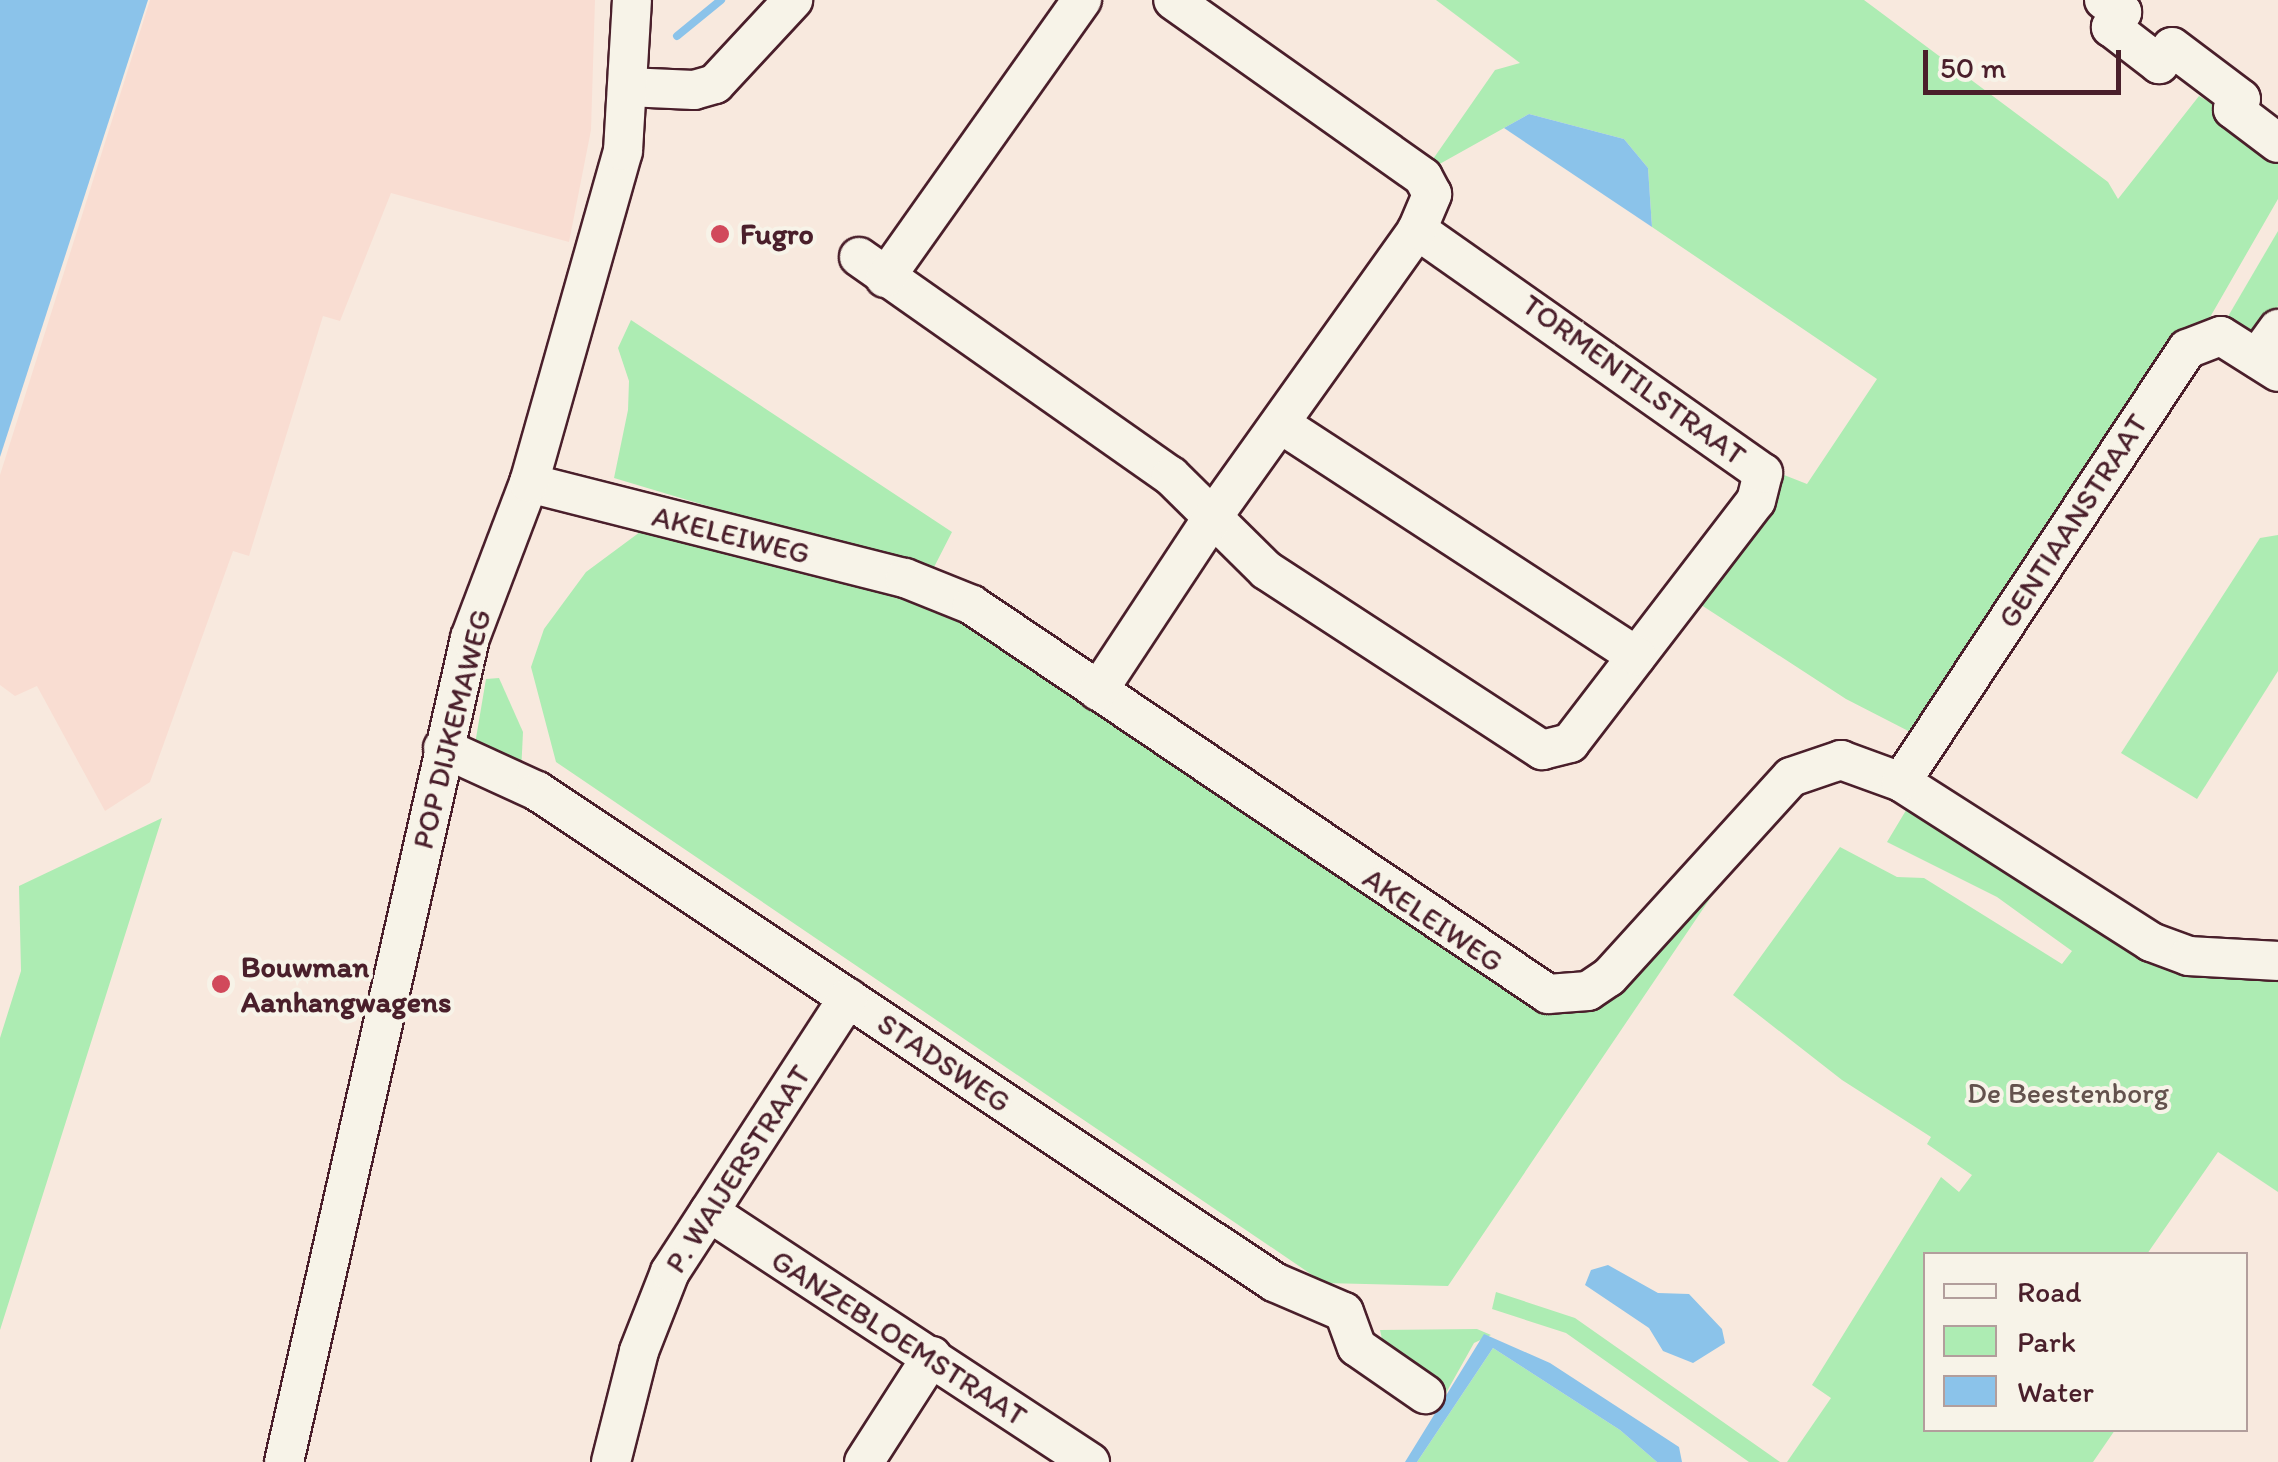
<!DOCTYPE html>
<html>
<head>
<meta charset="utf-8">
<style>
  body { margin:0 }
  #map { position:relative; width:2278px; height:1462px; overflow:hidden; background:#f8e9de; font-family:Itim,sans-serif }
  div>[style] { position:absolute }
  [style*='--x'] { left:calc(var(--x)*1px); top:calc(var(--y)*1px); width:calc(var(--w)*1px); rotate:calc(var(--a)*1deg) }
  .built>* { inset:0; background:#f9ddd2 }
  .green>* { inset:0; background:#adecb3 }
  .water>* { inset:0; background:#8bc3ea }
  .stream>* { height:8px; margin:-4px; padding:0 4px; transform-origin:4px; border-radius:4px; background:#8bc3ea }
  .roads { filter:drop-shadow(2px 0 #4a1f2b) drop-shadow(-2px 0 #4a1f2b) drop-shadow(0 2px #4a1f2b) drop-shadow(0 -2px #4a1f2b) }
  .minor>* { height:38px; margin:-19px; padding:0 19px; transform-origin:19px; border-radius:19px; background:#f7f3e8 }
  .dots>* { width:28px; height:28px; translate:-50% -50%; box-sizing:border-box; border:5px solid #f7f3e8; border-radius:50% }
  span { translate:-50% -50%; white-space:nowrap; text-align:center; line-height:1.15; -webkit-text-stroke:8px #f7f3e8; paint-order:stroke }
  .poi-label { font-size:30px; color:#4a1f2b; font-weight:700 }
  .left { translate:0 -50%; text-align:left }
  .street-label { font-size:30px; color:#4a1f2b }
  .park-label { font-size:30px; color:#63524d }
  .legend { position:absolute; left:1923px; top:1252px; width:325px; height:180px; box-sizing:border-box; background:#f7f3e8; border:2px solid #b29e9c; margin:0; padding:12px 18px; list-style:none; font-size:30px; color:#4a1f2b }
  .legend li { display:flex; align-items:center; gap:20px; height:50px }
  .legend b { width:50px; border:2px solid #b29e9c }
  .scale { position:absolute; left:1923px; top:50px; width:198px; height:45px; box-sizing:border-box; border:5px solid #4a1f2b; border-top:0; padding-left:12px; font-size:30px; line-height:35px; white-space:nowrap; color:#4a1f2b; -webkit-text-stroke:8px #f7f3e8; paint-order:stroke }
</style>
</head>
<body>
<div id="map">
  <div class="built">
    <div style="clip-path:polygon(150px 0,595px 0,591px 130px,569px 242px,391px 193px,340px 321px,323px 316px,249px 556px,233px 551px,150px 782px,105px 811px,37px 686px,15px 696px,0 685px,0 475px)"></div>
  </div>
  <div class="green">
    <div style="clip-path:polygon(1436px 0,1864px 0,2108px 182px,2118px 199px,2199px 96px,2278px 141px,2278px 199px,2209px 319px,2184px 342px,1922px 738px,1846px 699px,1692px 599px,1779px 473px,1807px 484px,1877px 379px,1652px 227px,1648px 168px,1624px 139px,1529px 114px,1436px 166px,1431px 162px,1495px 70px,1520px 63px)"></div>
    <div style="clip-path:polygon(2278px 231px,2278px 306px,2256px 339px,2223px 325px)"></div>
    <div style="clip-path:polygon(631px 320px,952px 532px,931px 573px,614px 478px,628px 410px,629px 381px,618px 348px)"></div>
    <div style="clip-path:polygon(640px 532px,922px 596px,1573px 1002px,1730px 869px,1448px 1286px,1324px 1283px,556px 762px,531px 667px,544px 629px,586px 572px)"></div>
    <div style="clip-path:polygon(2278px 535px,2278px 671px,2197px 799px,2121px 753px,2260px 538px)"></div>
    <div style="clip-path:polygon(499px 678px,523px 732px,521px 773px,473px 756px,486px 679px)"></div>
    <div style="clip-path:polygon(1908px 807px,2108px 925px,2278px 969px,2278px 1192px,2218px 1152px,2147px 1254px,1926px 1254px,1926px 1430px,2115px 1430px,2093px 1462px,1787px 1462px,1831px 1398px,1812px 1385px,1941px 1177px,1959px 1192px,1972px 1175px,1927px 1144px,1931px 1137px,1842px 1080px,1733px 995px,1840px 847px,1897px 877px,1924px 878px,2062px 964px,2072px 951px,1997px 897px,1887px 842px)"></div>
    <div style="clip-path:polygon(162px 818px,0 1330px,0 1038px,21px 971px,19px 886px)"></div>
    <div style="clip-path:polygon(1496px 1292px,1575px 1318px,1780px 1462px,1749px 1462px,1566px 1333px,1492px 1309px)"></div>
    <div style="clip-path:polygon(1477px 1329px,1491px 1335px,1474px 1343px,1446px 1393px,1384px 1348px,1380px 1330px)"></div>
    <div style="clip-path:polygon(1493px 1348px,1620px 1430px,1657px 1462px,1417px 1462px)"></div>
  </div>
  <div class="water">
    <div style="clip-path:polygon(0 0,148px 0,0 457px)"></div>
    <div style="clip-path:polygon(1529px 114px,1624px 139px,1648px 168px,1652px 227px,1504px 128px)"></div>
    <div style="clip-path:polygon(1608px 1265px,1658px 1293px,1689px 1294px,1722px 1329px,1725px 1343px,1693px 1363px,1663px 1351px,1649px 1328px,1585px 1285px,1591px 1270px)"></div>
    <div style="clip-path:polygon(1484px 1334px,1550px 1363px,1679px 1447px,1682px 1462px,1657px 1462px,1620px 1430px,1493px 1348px,1417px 1462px,1405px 1462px)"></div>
  </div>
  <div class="stream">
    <div style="--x:677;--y:36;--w:57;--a:-39.3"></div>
  </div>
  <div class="roads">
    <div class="minor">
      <div style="--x:2104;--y:0;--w:22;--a:34"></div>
      <div style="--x:2122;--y:12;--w:19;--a:126"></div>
      <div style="--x:2111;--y:27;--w:61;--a:37.6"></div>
      <div style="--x:2159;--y:64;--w:21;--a:-53"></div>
      <div style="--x:2172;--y:47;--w:86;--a:37"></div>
      <div style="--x:2241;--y:99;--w:13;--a:129"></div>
      <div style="--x:2233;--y:109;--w:56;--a:37.1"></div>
      <div style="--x:627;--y:87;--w:67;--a:2.6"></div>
      <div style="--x:694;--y:90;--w:22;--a:-16"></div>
      <div style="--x:715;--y:84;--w:115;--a:-47.1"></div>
      <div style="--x:859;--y:257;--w:381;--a:35.1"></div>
      <div style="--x:1171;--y:476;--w:134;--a:44.7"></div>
      <div style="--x:1266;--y:570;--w:330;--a:33.1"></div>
      <div style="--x:1542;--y:750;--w:29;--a:-14"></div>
      <div style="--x:1570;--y:743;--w:305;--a:-52.5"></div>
      <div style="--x:1756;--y:501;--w:29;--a:-76"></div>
      <div style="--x:1763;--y:473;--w:423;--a:-144.9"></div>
      <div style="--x:885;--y:278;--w:341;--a:-54.7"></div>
      <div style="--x:2257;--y:358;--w:36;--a:-54"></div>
      <div style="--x:1282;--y:425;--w:423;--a:33.1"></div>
      <div style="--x:529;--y:483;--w:388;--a:14.2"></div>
      <div style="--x:905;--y:578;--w:72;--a:21.9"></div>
      <div style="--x:972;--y:605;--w:695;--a:34.03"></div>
      <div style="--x:1548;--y:994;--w:40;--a:-4.3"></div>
      <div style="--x:1588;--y:991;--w:25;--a:-34"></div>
      <div style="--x:1609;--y:977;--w:270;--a:-47.7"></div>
      <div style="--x:1791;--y:777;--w:53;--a:-18.8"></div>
      <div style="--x:1841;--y:760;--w:64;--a:20.1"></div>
      <div style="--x:1901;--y:782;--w:297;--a:32.6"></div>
      <div style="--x:2151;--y:942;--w:40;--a:20.2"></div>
      <div style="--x:2189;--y:956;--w:89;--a:3.2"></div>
      <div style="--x:1098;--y:691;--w:211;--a:-56.6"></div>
      <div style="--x:1214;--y:515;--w:350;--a:-54.5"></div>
      <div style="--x:1417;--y:230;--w:39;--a:-67"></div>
      <div style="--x:1432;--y:194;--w:19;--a:-118"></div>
      <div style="--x:1423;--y:177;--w:306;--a:-144.7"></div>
      <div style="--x:443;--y:748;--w:103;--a:24.6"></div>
      <div style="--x:537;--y:791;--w:886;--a:33.67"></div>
      <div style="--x:1274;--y:1282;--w:76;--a:23.2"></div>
      <div style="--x:1344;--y:1312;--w:37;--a:70"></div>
      <div style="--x:1357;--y:1347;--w:83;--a:34.7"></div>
      <div style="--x:1901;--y:782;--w:519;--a:-56.55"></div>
      <div style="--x:2187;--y:349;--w:36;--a:-21"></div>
      <div style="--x:2221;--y:336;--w:67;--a:32.3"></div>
      <div style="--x:709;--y:1212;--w:456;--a:33.3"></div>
      <div style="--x:284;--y:1462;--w:845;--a:-77.28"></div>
      <div style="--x:470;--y:638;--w:166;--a:-69.2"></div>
      <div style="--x:529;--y:483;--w:345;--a:-74.2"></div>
      <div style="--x:623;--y:151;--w:151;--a:-86.6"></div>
      <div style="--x:611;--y:1462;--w:114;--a:-75.8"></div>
      <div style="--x:639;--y:1351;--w:85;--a:-68.6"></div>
      <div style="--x:670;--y:1272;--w:327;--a:-57"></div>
      <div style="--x:864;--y:1462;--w:126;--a:-57.3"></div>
    </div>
  </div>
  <div class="dots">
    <div style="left:720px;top:234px;background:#d1495b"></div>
    <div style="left:221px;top:984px;background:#d1495b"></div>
  </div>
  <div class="poi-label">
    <span class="left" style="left:740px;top:234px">Fugro</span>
    <span class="left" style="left:241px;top:984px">Bouwman<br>Aanhangwagens</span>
  </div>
  <div class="street-label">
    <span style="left:1634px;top:380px;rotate:36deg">TORMENTILSTRAAT</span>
    <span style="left:2073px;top:521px;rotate:-57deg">GENTIAANSTRAAT</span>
    <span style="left:731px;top:535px;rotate:14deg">AKELEIWEG</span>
    <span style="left:452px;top:729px;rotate:-76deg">POP DIJKEMAWEG</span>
    <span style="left:1433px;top:920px;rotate:34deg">AKELEIWEG</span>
    <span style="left:944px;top:1063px;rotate:34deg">STADSWEG</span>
    <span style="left:738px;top:1169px;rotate:-57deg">P. WAIJERSTRAAT</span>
    <span style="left:899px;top:1338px;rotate:33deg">GANZEBLOEMSTRAAT</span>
  </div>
  <div class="park-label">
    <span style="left:2068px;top:1093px">De Beestenborg</span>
  </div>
  <ul class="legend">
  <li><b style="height:12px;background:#f7f3e8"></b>Road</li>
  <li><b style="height:28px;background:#adecb3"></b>Park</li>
  <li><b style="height:28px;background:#8bc3ea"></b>Water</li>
  </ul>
  <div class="scale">50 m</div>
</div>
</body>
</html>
